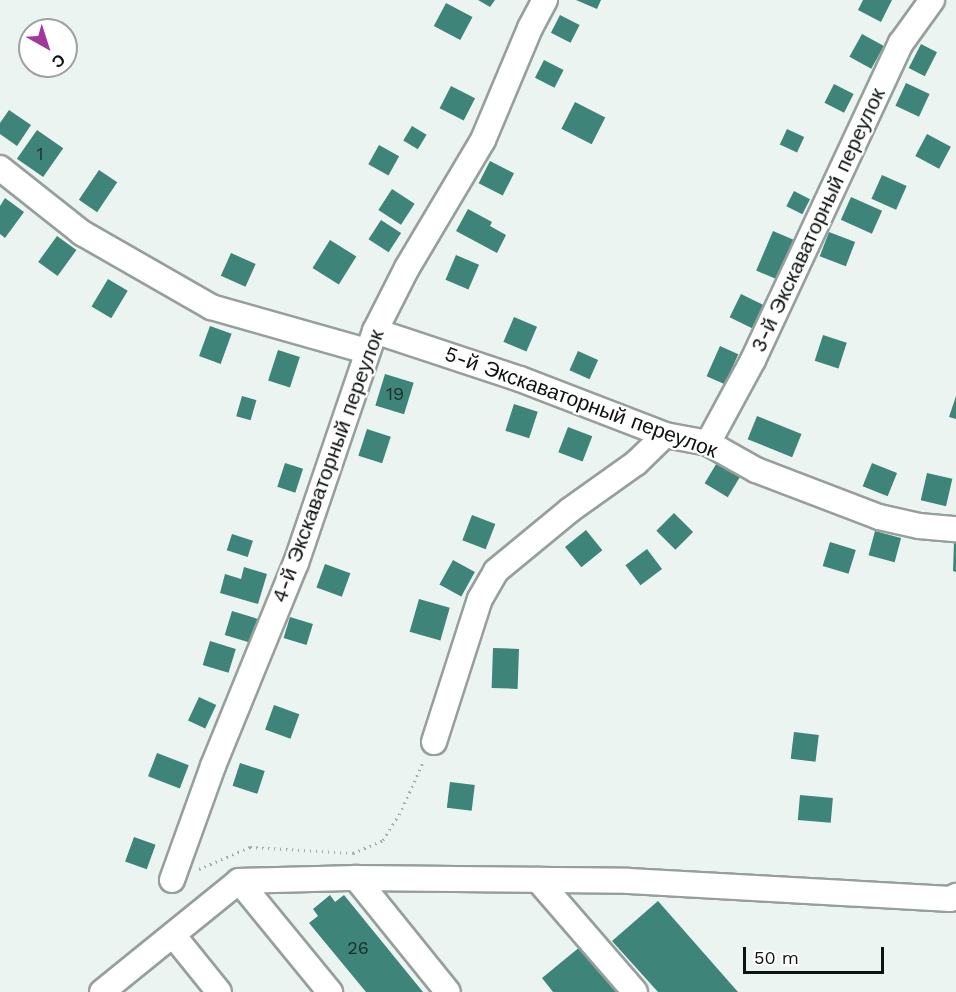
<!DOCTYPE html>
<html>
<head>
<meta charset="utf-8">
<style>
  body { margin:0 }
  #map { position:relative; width:956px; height:992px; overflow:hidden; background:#ecf4f2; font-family:"Work Sans",sans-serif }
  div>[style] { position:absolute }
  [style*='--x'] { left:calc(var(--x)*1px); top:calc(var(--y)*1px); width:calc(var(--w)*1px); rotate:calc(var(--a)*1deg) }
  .building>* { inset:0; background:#3e8478; transform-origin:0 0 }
  .path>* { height:3px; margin-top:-1.5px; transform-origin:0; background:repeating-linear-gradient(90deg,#a4aaa9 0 1.5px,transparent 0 6px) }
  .roads { filter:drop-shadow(2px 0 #979f9d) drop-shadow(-2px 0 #979f9d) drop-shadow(0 2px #979f9d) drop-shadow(0 -2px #979f9d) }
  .minor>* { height:24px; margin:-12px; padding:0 12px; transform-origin:12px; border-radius:12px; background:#fff }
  span { translate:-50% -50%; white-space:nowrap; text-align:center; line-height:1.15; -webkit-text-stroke:4.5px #fff; paint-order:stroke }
  .number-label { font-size:18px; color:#1b2e2c }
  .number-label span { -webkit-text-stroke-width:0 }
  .street-label { font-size:21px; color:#0f1212 }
  .north { position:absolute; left:18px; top:18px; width:60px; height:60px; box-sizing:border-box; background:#fff; border:2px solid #9fa0a0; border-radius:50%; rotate:141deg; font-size:16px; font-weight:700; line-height:24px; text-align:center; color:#0f1212 }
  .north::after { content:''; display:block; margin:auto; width:21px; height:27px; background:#a1389a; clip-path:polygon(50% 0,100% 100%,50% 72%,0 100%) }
  .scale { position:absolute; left:743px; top:947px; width:141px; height:27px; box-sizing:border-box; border:3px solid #0f1212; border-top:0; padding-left:8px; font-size:18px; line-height:21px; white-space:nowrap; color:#0f1212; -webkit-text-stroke:4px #fff; paint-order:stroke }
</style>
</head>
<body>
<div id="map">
  <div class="building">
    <div style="clip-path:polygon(478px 0,495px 0,490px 7px)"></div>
    <div style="clip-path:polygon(576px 0,601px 0,597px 9px)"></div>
    <div style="clip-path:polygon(863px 0,892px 0,881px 22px,858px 10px)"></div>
    <div style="left:446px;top:3px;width:30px;height:26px;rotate:28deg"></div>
    <div style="left:560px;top:15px;width:22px;height:20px;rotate:27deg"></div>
    <div style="left:862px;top:34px;width:25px;height:26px;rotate:29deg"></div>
    <div style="left:921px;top:44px;width:18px;height:27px;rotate:27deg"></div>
    <div style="left:544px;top:60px;width:22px;height:20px;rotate:27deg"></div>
    <div style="left:906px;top:83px;width:26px;height:25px;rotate:25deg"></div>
    <div style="left:834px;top:84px;width:22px;height:21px;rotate:27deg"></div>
    <div style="left:451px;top:86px;width:27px;height:25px;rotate:27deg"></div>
    <div style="left:575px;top:102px;width:34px;height:30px;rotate:27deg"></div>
    <div style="clip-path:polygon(9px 110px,31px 125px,17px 146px,0 134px,0 123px)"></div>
    <div style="left:412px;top:126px;width:17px;height:17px;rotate:31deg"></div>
    <div style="left:787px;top:129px;width:19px;height:17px;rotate:25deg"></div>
    <div style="left:37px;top:130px;width:32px;height:35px;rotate:35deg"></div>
    <div style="left:927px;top:134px;width:27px;height:25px;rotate:28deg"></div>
    <div style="left:379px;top:145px;width:23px;height:22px;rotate:29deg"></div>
    <div style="left:490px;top:161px;width:27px;height:25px;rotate:27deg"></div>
    <div style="left:99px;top:170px;width:22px;height:36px;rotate:34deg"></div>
    <div style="left:882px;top:175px;width:27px;height:26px;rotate:24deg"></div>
    <div style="left:392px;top:189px;width:27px;height:25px;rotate:33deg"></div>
    <div style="left:794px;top:191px;width:18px;height:17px;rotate:27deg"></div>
    <div style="left:851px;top:197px;width:34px;height:25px;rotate:24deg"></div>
    <div style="clip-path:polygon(5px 198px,24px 212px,5px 238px,0 234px,0 206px)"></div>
    <div style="clip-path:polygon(468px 209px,492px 222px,490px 226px,506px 235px,497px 253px,456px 231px)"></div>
    <div style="left:381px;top:220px;width:24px;height:23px;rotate:33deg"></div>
    <div style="left:773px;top:231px;width:23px;height:43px;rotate:23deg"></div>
    <div style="left:829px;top:232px;width:28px;height:26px;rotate:21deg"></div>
    <div style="left:57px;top:236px;width:24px;height:32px;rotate:36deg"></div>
    <div style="left:330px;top:240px;width:31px;height:33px;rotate:32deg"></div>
    <div style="left:231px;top:253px;width:27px;height:25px;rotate:24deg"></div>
    <div style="left:456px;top:255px;width:25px;height:27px;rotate:23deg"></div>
    <div style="left:108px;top:279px;width:23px;height:32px;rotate:31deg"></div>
    <div style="left:741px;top:294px;width:25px;height:26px;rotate:26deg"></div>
    <div style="left:514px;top:317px;width:25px;height:27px;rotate:23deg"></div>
    <div style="left:210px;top:326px;width:23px;height:32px;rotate:20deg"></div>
    <div style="left:823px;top:335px;width:25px;height:27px;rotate:18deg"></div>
    <div style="left:720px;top:346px;width:20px;height:33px;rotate:24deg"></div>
    <div style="left:278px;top:350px;width:23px;height:32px;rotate:18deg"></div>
    <div style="left:578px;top:351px;width:22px;height:21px;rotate:24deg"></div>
    <div style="left:385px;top:374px;width:30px;height:33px;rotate:17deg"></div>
    <div style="left:242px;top:396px;width:15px;height:21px;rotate:16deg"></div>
    <div style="clip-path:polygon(956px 396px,956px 419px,949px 417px)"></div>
    <div style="left:514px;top:404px;width:25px;height:28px;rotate:18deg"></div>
    <div style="left:757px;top:416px;width:48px;height:25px;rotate:22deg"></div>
    <div style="left:568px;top:427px;width:26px;height:27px;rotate:21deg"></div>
    <div style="left:367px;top:429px;width:25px;height:28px;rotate:18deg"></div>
    <div style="left:718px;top:461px;width:27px;height:26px;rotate:31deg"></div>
    <div style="left:285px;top:463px;width:19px;height:25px;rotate:18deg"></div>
    <div style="left:872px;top:463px;width:27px;height:25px;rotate:22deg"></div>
    <div style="left:927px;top:473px;width:26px;height:28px;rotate:13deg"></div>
    <div style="left:674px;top:513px;width:27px;height:25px;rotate:45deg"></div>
    <div style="left:472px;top:515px;width:25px;height:27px;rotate:21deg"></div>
    <div style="left:586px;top:530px;width:26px;height:27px;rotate:51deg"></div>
    <div style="left:875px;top:531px;width:27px;height:25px;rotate:15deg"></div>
    <div style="left:232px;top:534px;width:22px;height:17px;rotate:18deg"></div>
    <div style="left:830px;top:542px;width:27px;height:25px;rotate:17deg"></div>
    <div style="clip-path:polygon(954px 542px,956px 543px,956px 572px,953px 571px)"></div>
    <div style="left:647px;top:549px;width:25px;height:27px;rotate:53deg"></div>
    <div style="left:453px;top:560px;width:25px;height:28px;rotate:29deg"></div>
    <div style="left:325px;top:564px;width:27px;height:25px;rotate:20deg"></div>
    <div style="clip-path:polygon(244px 567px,267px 574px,258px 604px,220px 593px,225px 574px,241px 579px)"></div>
    <div style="left:419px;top:599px;width:32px;height:34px;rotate:16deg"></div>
    <div style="left:232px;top:611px;width:27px;height:25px;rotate:17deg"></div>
    <div style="left:290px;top:617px;width:24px;height:22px;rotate:17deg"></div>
    <div style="left:210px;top:641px;width:27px;height:25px;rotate:17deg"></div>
    <div style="left:493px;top:648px;width:26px;height:40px;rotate:2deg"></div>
    <div style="left:199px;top:697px;width:19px;height:26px;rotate:25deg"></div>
    <div style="left:274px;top:705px;width:27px;height:26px;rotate:20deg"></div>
    <div style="left:794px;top:732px;width:25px;height:27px;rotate:7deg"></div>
    <div style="left:157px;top:753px;width:34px;height:25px;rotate:21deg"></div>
    <div style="left:240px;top:763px;width:26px;height:24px;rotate:18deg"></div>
    <div style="left:450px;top:782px;width:25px;height:26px;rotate:7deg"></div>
    <div style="left:800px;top:795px;width:33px;height:25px;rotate:5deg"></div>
    <div style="left:134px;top:837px;width:23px;height:26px;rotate:20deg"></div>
    <div style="clip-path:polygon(330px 895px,335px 902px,344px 895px,423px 992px,366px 992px,309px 923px,318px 916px,313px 909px)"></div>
    <div style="clip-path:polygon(658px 901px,738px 992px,658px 992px,612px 941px)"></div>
    <div style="clip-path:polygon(581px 946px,619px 992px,553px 992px,542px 978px)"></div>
  </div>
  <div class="path">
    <div style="--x:199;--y:869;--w:56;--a:-23.3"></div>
    <div style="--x:250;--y:847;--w:103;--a:3.3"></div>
    <div style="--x:353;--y:853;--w:33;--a:-23"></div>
    <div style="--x:383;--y:840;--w:36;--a:-58"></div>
    <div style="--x:402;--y:809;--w:54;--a:-65.8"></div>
  </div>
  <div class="roads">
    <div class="minor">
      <div style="--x:0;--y:168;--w:105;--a:38.4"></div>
      <div style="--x:82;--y:233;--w:149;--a:29.8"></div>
      <div style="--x:211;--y:307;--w:161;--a:15.8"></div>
      <div style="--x:375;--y:331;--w:153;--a:18.3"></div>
      <div style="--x:520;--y:379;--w:155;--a:21.1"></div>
      <div style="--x:665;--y:435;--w:44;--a:10.5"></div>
      <div style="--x:708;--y:443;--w:55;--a:29.4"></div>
      <div style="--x:756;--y:470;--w:132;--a:20.9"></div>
      <div style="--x:879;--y:517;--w:41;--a:12.7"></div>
      <div style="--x:919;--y:526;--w:37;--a:5"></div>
      <div style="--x:708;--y:443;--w:94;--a:-61.5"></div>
      <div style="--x:753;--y:360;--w:350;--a:-65"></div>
      <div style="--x:901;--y:43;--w:53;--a:-54.2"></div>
      <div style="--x:434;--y:742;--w:150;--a:-72.2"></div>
      <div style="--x:480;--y:599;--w:32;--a:-60"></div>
      <div style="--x:496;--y:571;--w:96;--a:-39.5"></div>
      <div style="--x:570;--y:510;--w:81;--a:-35.5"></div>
      <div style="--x:636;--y:463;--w:40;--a:-44"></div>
      <div style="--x:356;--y:878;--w:273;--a:0.6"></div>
      <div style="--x:629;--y:881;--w:322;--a:3.2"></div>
      <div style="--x:950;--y:899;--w:7;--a:-27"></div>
      <div style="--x:172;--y:880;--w:121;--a:-70.2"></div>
      <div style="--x:213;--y:766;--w:219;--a:-67.8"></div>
      <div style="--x:296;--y:563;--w:245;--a:-71.2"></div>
      <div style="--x:375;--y:331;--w:71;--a:-63.1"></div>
      <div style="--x:407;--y:268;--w:149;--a:-59.3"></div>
      <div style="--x:483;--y:140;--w:121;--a:-67.2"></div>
      <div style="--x:530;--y:28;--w:32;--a:-62"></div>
      <div style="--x:538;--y:880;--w:148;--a:49.1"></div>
      <div style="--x:239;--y:881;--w:117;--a:-1.5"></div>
      <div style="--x:356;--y:878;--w:146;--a:51.1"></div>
      <div style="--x:173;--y:935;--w:73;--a:51.1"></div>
      <div style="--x:102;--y:992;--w:176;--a:-39"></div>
      <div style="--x:239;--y:881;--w:144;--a:50.7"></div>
    </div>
  </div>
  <div class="number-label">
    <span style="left:40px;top:154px">1</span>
    <span style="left:395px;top:394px">19</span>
    <span style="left:358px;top:948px">26</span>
  </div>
  <div class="street-label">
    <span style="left:818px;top:220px;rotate:-65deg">3-й Экскаваторный переулок</span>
    <span style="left:581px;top:402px;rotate:20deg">5-й Экскаваторный переулок</span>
    <span style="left:328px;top:466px;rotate:-70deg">4-й Экскаваторный переулок</span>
  </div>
  <div class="north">С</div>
  <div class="scale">50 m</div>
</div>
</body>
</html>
